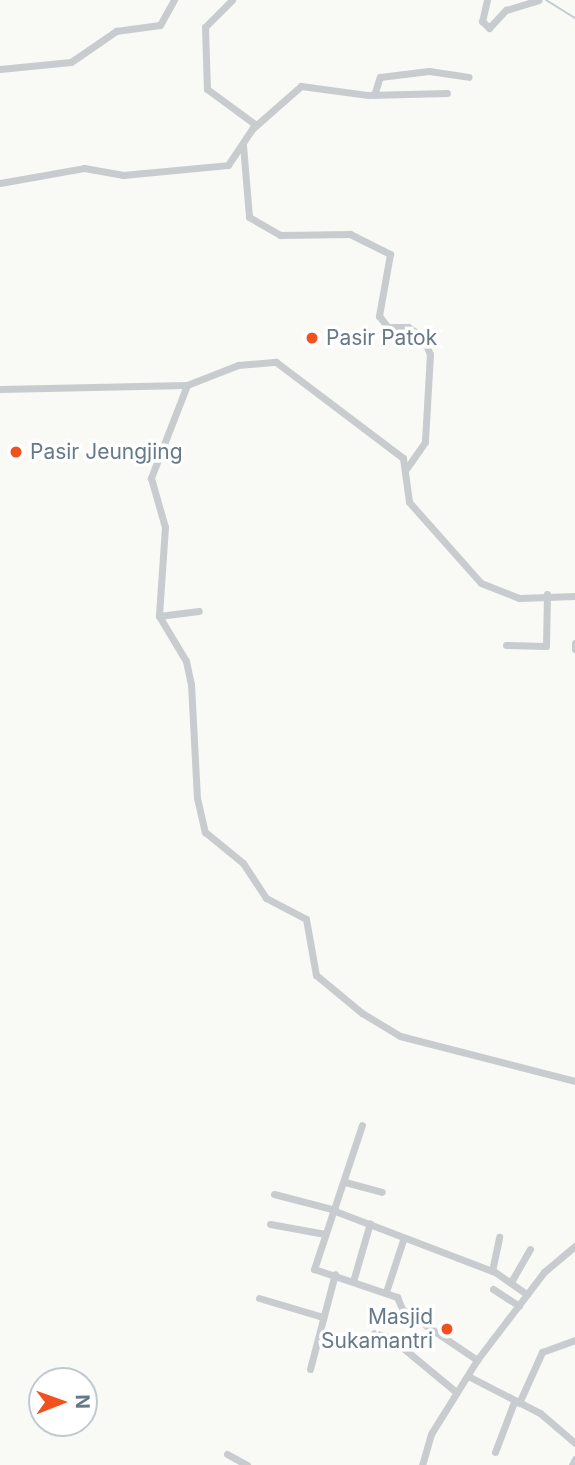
<!DOCTYPE html>
<html>
<head>
<meta charset="utf-8">
<style>
  body { margin:0 }
  #map { position:relative; width:575px; height:1465px; overflow:hidden; background:#f9f9f6; font-family:Inter,sans-serif }
  div>[style] { position:absolute }
  [style*='--x'] { left:calc(var(--x)*1px); top:calc(var(--y)*1px); width:calc(var(--w)*1px); rotate:calc(var(--a)*1deg) }
  .stream>* { height:2px; margin:-1px; padding:0 1px; transform-origin:1px; border-radius:1px; background:#c1ccd1 }
  .minor>* { height:7px; margin:-3.5px; padding:0 3.5px; transform-origin:3.5px; border-radius:3.5px; background:#c8cccf }
  .dots>* { width:19px; height:19px; translate:-50% -50%; box-sizing:border-box; border:4px solid #fff; border-radius:50% }
  span { translate:-50% -50%; white-space:nowrap; text-align:center; line-height:1.15; -webkit-text-stroke:7px #fff; paint-order:stroke }
  .poi-label { font-size:21px; color:#657989 }
  .left { translate:0 -50%; text-align:left }
  .right { translate:-100% -50%; text-align:right }
  .north { position:absolute; left:28px; top:1367px; width:70px; height:70px; box-sizing:border-box; background:#fff; border:2px solid #c1c9d0; border-radius:50%; rotate:89deg; font-size:19px; font-weight:700; line-height:28px; text-align:center; color:#657989 }
  .north::after { content:''; display:block; margin:auto; width:24px; height:32px; background:#f1511d; clip-path:polygon(50% 0,100% 100%,50% 72%,0 100%) }
</style>
</head>
<body>
<div id="map">
  <div class="stream">
    <div style="--x:546;--y:0;--w:34;--a:32"></div>
  </div>
  <div class="minor">
    <div style="--x:232;--y:0;--w:38;--a:135"></div>
    <div style="--x:205;--y:27;--w:62;--a:88.2"></div>
    <div style="--x:207;--y:89;--w:61;--a:36.3"></div>
    <div style="--x:487;--y:0;--w:22;--a:103"></div>
    <div style="--x:482;--y:21;--w:10;--a:45"></div>
    <div style="--x:489;--y:28;--w:25;--a:-47"></div>
    <div style="--x:506;--y:10;--w:34;--a:-17"></div>
    <div style="--x:0;--y:69;--w:71;--a:-5.6"></div>
    <div style="--x:71;--y:62;--w:55;--a:-34.6"></div>
    <div style="--x:116;--y:31;--w:44;--a:-7.8"></div>
    <div style="--x:160;--y:25;--w:29;--a:-61"></div>
    <div style="--x:374;--y:95;--w:19;--a:-72"></div>
    <div style="--x:380;--y:77;--w:49;--a:-7"></div>
    <div style="--x:429;--y:71;--w:40;--a:8.5"></div>
    <div style="--x:243;--y:145;--w:72;--a:85.2"></div>
    <div style="--x:249;--y:217;--w:36;--a:30"></div>
    <div style="--x:280;--y:235;--w:70;--a:-0.8"></div>
    <div style="--x:350;--y:234;--w:45;--a:26.6"></div>
    <div style="--x:390;--y:254;--w:63;--a:100.1"></div>
    <div style="--x:379;--y:316;--w:14;--a:51"></div>
    <div style="--x:388;--y:327;--w:20;--a:0"></div>
    <div style="--x:408;--y:327;--w:18;--a:34"></div>
    <div style="--x:423;--y:337;--w:18;--a:68"></div>
    <div style="--x:430;--y:354;--w:88;--a:93.3"></div>
    <div style="--x:425;--y:442;--w:32;--a:125"></div>
    <div style="--x:0;--y:183;--w:85;--a:-10.1"></div>
    <div style="--x:84;--y:168;--w:40;--a:10"></div>
    <div style="--x:123;--y:175;--w:105;--a:-5.4"></div>
    <div style="--x:228;--y:165;--w:43;--a:-56.3"></div>
    <div style="--x:252;--y:129;--w:65;--a:-41.3"></div>
    <div style="--x:301;--y:86;--w:68;--a:7.7"></div>
    <div style="--x:368;--y:95;--w:79;--a:-1.5"></div>
    <div style="--x:187;--y:385;--w:100;--a:111.2"></div>
    <div style="--x:151;--y:478;--w:51;--a:74.1"></div>
    <div style="--x:165;--y:527;--w:89;--a:93.9"></div>
    <div style="--x:159;--y:616;--w:52;--a:59"></div>
    <div style="--x:186;--y:661;--w:24;--a:78"></div>
    <div style="--x:191;--y:684;--w:114;--a:87"></div>
    <div style="--x:197;--y:798;--w:35;--a:77"></div>
    <div style="--x:205;--y:832;--w:49;--a:39.2"></div>
    <div style="--x:243;--y:863;--w:42;--a:56.7"></div>
    <div style="--x:266;--y:898;--w:45;--a:27.7"></div>
    <div style="--x:306;--y:919;--w:57;--a:79.9"></div>
    <div style="--x:316;--y:975;--w:60;--a:39.6"></div>
    <div style="--x:362;--y:1013;--w:44;--a:31.2"></div>
    <div style="--x:400;--y:1036;--w:181;--a:14.4"></div>
    <div style="--x:0;--y:389;--w:187;--a:-1.2"></div>
    <div style="--x:187;--y:385;--w:55;--a:-21.4"></div>
    <div style="--x:238;--y:365;--w:38;--a:-5"></div>
    <div style="--x:276;--y:362;--w:159;--a:37.1"></div>
    <div style="--x:403;--y:458;--w:44;--a:82.2"></div>
    <div style="--x:409;--y:502;--w:108;--a:48.4"></div>
    <div style="--x:481;--y:583;--w:41;--a:21.5"></div>
    <div style="--x:519;--y:598;--w:56;--a:-2"></div>
    <div style="--x:159;--y:616;--w:40;--a:-7.1"></div>
    <div style="--x:575;--y:643;--w:6;--a:90"></div>
    <div style="--x:506;--y:645;--w:40;--a:1.4"></div>
    <div style="--x:546;--y:646;--w:52;--a:-88.9"></div>
    <div style="--x:362;--y:1125;--w:152;--a:108.4"></div>
    <div style="--x:314;--y:1269;--w:88;--a:18.6"></div>
    <div style="--x:397;--y:1297;--w:13;--a:67"></div>
    <div style="--x:402;--y:1309;--w:91;--a:34.2"></div>
    <div style="--x:477;--y:1360;--w:87;--a:121.9"></div>
    <div style="--x:431;--y:1434;--w:32;--a:106"></div>
    <div style="--x:345;--y:1182;--w:38;--a:15"></div>
    <div style="--x:274;--y:1194;--w:63;--a:14.7"></div>
    <div style="--x:335;--y:1211;--w:171;--a:20.9"></div>
    <div style="--x:495;--y:1272;--w:39;--a:35"></div>
    <div style="--x:270;--y:1224;--w:56;--a:10.3"></div>
    <div style="--x:492;--y:1271;--w:35;--a:-78"></div>
    <div style="--x:354;--y:1278;--w:57;--a:-73.8"></div>
    <div style="--x:511;--y:1282;--w:38;--a:-60"></div>
    <div style="--x:493;--y:1289;--w:31;--a:33"></div>
    <div style="--x:386;--y:1292;--w:55;--a:-71.9"></div>
    <div style="--x:259;--y:1298;--w:67;--a:16.5"></div>
    <div style="--x:374;--y:1333;--w:18;--a:16"></div>
    <div style="--x:391;--y:1338;--w:85;--a:39.7"></div>
    <div style="--x:477;--y:1360;--w:111;--a:-52.7"></div>
    <div style="--x:544;--y:1272;--w:40;--a:-40"></div>
    <div style="--x:310;--y:1369;--w:98;--a:-75.3"></div>
    <div style="--x:468;--y:1376;--w:81;--a:27.2"></div>
    <div style="--x:540;--y:1413;--w:46;--a:40.6"></div>
    <div style="--x:519;--y:1403;--w:56;--a:-65.7"></div>
    <div style="--x:542;--y:1352;--w:35;--a:-20"></div>
    <div style="--x:495;--y:1452;--w:53;--a:-69.2"></div>
    <div style="--x:227;--y:1454;--w:23;--a:29"></div>
    <div style="--x:572;--y:1465;--w:7;--a:-63"></div>
  </div>
  <div class="dots">
    <div style="left:312px;top:338px;background:#f1511d"></div>
    <div style="left:16px;top:452px;background:#f1511d"></div>
    <div style="left:447px;top:1329px;background:#f1511d"></div>
  </div>
  <div class="poi-label">
    <span class="left" style="left:326px;top:338px">Pasir Patok</span>
    <span class="left" style="left:30px;top:452px">Pasir Jeungjing</span>
    <span class="right" style="left:433px;top:1329px">Masjid<br>Sukamantri</span>
  </div>
  <div class="north">N</div>
</div>
</body>
</html>
